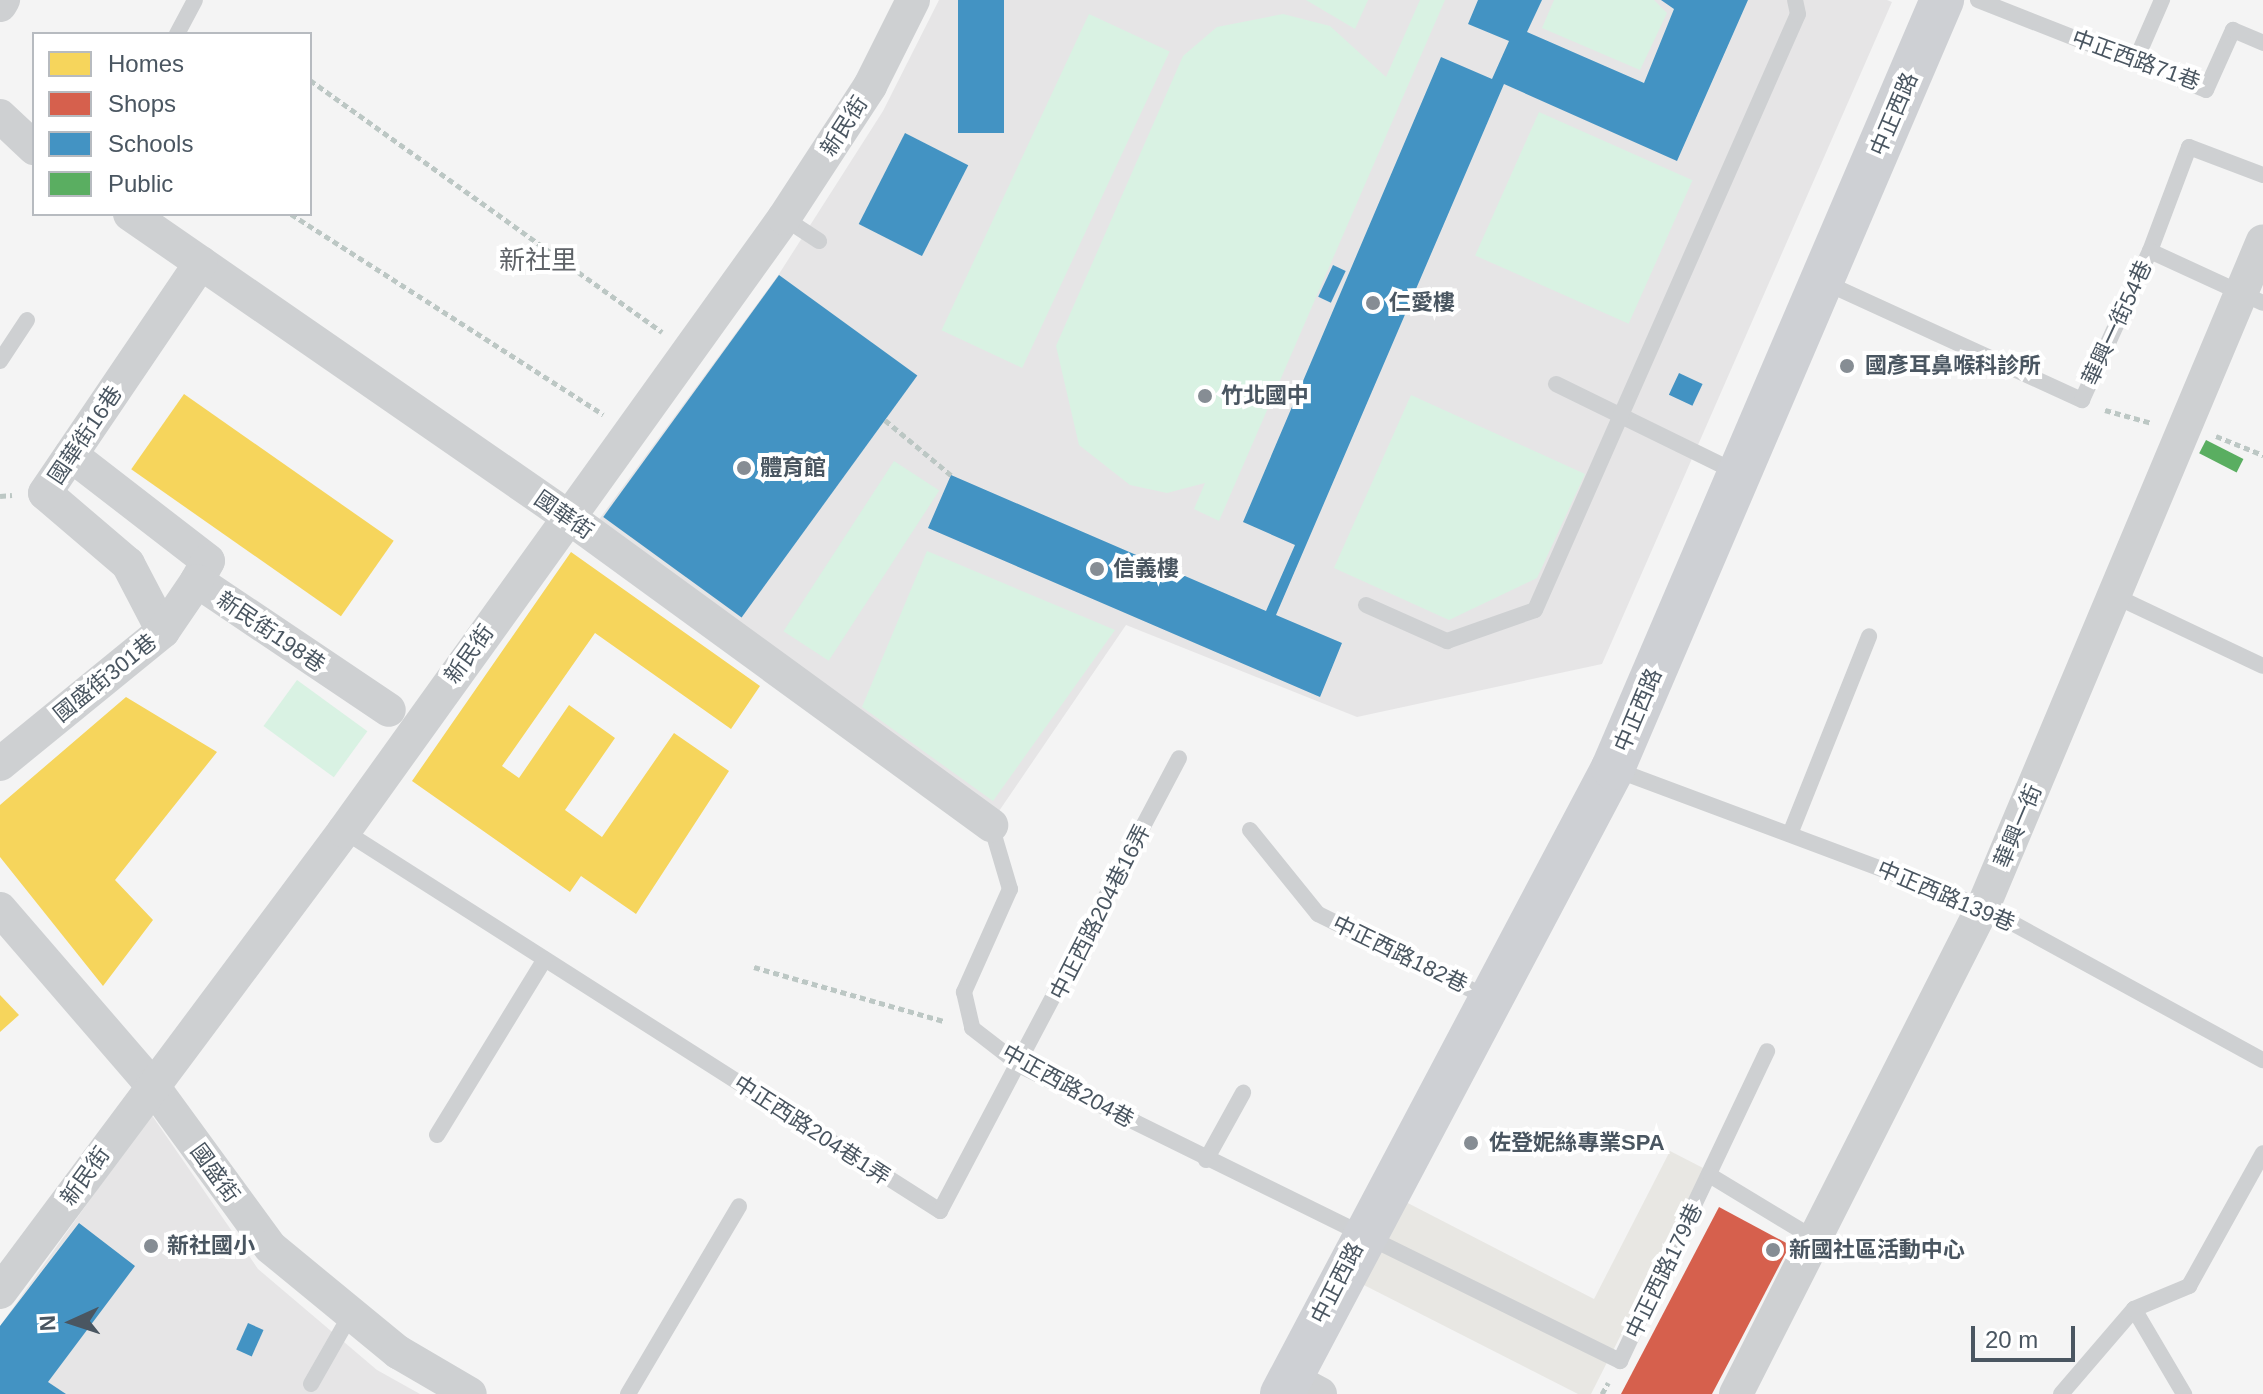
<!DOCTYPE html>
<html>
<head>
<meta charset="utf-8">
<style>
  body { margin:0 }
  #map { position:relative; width:2263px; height:1394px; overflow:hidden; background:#f4f4f4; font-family:Arial,"Noto Sans TC",sans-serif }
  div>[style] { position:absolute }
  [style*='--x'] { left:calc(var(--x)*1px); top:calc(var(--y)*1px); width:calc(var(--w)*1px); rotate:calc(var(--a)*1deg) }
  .commercial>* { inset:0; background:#e8e7e3 }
  .education>* { inset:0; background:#e6e5e6 }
  .green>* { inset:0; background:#d9f2e3; transform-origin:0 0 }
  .homes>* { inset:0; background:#f6d55c; transform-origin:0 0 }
  .shops>* { inset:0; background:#d6604d }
  .schools>* { inset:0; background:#4393c3; transform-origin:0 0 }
  .public>* { inset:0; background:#5aae61; transform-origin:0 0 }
  .path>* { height:5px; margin-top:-2.5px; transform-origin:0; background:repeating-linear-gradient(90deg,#bcc7c4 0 6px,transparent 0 10px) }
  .service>* { height:16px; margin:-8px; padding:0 8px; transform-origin:8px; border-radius:8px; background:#ced0d2 }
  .minor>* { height:34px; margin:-17px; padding:0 17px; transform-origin:17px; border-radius:17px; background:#ced0d2 }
  .secondary>* { height:44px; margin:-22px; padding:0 22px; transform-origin:22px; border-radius:22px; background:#ced0d4 }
  .dots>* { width:22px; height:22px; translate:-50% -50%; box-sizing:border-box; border:4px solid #fff; border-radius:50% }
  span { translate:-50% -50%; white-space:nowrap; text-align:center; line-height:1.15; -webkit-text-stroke:8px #fff; paint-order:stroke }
  .street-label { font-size:22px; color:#4a5661 }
  .poi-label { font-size:22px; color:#4a5661; font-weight:700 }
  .left { translate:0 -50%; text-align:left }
  .quarter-label { font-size:26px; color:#5f6368 }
  .legend { position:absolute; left:32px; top:32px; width:280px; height:184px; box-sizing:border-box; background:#fff; border:2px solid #b7bbc0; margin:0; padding:10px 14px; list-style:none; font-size:24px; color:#4a5661 }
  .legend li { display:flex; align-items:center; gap:16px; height:40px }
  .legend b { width:40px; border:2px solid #b7bbc0 }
  .north { position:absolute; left:32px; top:1282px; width:80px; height:80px; -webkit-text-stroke:6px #fff; paint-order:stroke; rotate:267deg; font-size:22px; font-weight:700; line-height:32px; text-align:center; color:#4a5661 }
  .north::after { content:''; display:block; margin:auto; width:28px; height:36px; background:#4a5661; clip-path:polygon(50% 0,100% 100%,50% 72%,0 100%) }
  .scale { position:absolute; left:1971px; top:1326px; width:104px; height:36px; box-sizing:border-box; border:4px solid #4a5661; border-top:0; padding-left:10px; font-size:24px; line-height:28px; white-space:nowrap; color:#4a5661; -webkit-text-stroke:6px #fff; paint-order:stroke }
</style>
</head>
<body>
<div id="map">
  <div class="commercial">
    <div style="clip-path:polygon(1670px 1151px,1705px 1169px,1591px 1394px,1578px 1394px,1358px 1282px,1400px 1199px,1594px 1299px)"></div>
  </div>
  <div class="education">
    <div style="clip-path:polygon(939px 0,1887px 0,1892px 2px,1602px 664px,1357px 717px,1126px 625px,997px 814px,592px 529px,779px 274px,883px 111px)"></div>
    <div style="clip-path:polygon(151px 1114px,258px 1269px,377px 1370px,420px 1394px,0 1394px,0 1326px)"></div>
  </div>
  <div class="green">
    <div style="clip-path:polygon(1306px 0,1368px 0,1355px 29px)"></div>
    <div style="clip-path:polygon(1420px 0,1445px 0,1219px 521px,1194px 509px,1205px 483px,1167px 493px,1130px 485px,1079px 445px,1056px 346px,1183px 56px,1217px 27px,1283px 14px,1330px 26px,1386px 77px)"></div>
    <div style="clip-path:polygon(1554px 0,1654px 0,1667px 13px,1640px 70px,1542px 28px)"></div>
    <div style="left:1089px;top:14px;width:89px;height:349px;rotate:25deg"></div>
    <div style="left:1539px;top:112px;width:168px;height:157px;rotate:24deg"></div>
    <div style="clip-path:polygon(1411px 395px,1585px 474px,1537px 578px,1449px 620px,1334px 568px)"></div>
    <div style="left:894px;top:461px;width:54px;height:203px;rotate:33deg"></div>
    <div style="clip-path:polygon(927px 551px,1115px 630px,993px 801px,862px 707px)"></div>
    <div style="left:297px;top:680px;width:87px;height:57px;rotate:36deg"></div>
  </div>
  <div class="homes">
    <div style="left:184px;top:394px;width:256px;height:92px;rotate:35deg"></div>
    <div style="clip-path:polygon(571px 552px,760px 686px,731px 729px,595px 633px,502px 766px,519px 778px,569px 705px,615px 738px,565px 810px,602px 837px,674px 733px,729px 771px,636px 914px,581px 876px,570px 892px,412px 781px)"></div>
    <div style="clip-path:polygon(126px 697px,217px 752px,115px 880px,153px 920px,103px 986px,0 857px,0 805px)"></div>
    <div style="clip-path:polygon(0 995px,19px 1015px,0 1032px)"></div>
  </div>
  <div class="shops">
    <div style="clip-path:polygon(1719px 1207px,1790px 1245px,1740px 1341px,1712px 1394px,1621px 1394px)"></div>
  </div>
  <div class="schools">
    <div style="left:958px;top:0;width:46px;height:133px"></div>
    <div style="clip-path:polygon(1478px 0,1542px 0,1527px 32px,1644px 83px,1674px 9px,1661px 0,1748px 0,1677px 161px,1504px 84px,1276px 615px,1342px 643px,1320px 697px,928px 528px,951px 475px,1266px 611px,1295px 545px,1243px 522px,1441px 57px,1492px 79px,1509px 41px,1468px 24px)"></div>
    <div style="left:905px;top:133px;width:71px;height:102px;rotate:27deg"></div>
    <div style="left:1333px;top:265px;width:14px;height:35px;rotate:25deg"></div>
    <div style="left:779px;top:275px;width:171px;height:299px;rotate:36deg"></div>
    <div style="left:1679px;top:373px;width:26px;height:24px;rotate:25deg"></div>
    <div style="clip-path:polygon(79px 1223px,135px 1266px,48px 1382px,66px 1394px,0 1394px,0 1326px)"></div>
    <div style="left:248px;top:1323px;width:17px;height:29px;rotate:24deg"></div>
  </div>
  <div class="public">
    <div style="left:2206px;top:440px;width:42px;height:15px;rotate:27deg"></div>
  </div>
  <div class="path">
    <div style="--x:310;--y:80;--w:433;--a:35.6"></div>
    <div style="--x:291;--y:214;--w:371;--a:32.7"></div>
    <div style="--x:2105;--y:410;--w:49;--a:15.5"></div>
    <div style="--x:885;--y:420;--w:86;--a:39.8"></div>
    <div style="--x:2216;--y:436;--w:51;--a:22"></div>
    <div style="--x:0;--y:496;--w:12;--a:-5"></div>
    <div style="--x:754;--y:967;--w:198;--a:15.9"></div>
    <div style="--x:1602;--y:1394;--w:13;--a:-61"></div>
  </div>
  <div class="service">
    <div style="--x:1978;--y:0;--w:245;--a:21.5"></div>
    <div style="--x:2206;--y:90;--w:66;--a:-65.8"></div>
    <div style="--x:2233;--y:30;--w:33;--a:23"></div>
    <div style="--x:177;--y:34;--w:38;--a:-62"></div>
    <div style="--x:2135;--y:62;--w:68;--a:-66.5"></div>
    <div style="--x:784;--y:218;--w:42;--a:33.3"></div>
    <div style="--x:2150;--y:251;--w:111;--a:-69.4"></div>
    <div style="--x:2189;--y:147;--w:79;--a:20.7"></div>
    <div style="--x:1824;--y:282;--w:284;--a:24.6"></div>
    <div style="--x:2082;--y:400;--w:164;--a:-65.5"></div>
    <div style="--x:2150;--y:251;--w:124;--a:24.7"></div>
    <div style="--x:0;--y:361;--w:49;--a:-56.6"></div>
    <div style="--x:1556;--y:384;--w:203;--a:26.1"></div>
    <div style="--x:2117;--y:597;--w:161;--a:25.3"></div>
    <div style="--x:1366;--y:605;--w:89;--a:24"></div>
    <div style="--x:1447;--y:641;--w:93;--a:-19.4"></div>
    <div style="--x:1535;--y:610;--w:651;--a:-66.19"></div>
    <div style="--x:1798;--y:14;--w:14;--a:-102"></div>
    <div style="--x:1614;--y:769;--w:394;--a:20.5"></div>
    <div style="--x:1983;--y:907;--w:319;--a:28.7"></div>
    <div style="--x:991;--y:825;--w:67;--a:73.5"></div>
    <div style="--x:1010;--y:889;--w:113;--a:114.1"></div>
    <div style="--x:964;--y:992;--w:37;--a:77"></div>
    <div style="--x:972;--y:1028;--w:62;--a:37.8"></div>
    <div style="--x:1021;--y:1066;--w:668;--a:26.22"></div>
    <div style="--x:1620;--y:1361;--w:343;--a:-64.6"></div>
    <div style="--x:1250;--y:830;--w:108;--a:51"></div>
    <div style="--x:1318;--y:914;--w:190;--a:26.3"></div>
    <div style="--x:344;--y:831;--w:707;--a:32.52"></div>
    <div style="--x:940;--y:1211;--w:512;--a:-62.18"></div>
    <div style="--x:1790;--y:834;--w:213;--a:-68.2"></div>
    <div style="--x:437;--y:1135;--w:206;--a:-58.5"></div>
    <div style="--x:1206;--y:1160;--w:77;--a:-61.1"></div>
    <div style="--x:1711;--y:1176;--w:122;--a:31.2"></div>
    <div style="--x:2134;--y:1309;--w:99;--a:59.5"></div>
    <div style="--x:311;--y:1384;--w:81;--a:-60.3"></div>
    <div style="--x:628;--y:1394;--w:218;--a:-59.4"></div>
    <div style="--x:2061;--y:1394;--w:112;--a:-49.3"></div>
    <div style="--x:2134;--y:1309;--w:60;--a:-22.7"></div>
    <div style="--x:2189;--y:1286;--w:152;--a:-60.9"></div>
  </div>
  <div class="minor">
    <div style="--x:0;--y:5;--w:6;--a:-59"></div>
    <div style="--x:0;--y:116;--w:47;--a:43.3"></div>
    <div style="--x:130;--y:214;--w:531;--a:34.65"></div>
    <div style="--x:567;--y:516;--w:525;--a:36.08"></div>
    <div style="--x:71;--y:455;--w:173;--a:37.7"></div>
    <div style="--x:208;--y:561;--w:23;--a:119"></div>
    <div style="--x:197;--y:581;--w:231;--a:33.9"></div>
    <div style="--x:163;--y:631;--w:76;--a:-117.6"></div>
    <div style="--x:128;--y:564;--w:109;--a:-139.5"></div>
    <div style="--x:45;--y:493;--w:278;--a:-55.9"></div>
    <div style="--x:0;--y:764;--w:210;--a:-39.2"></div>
    <div style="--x:163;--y:631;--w:60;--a:-55.8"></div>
    <div style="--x:0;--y:909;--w:233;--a:49.2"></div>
    <div style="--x:152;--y:1085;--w:200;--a:53.9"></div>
    <div style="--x:270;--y:1247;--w:166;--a:39.4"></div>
    <div style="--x:398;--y:1352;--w:83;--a:30.3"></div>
    <div style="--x:0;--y:1292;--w:575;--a:-53.27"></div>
    <div style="--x:344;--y:831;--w:755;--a:-54.33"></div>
    <div style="--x:784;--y:218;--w:158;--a:-56.9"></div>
    <div style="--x:870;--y:86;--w:96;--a:-63.4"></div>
    <div style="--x:1290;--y:1378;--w:34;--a:28"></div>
    <div style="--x:1736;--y:1394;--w:546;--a:-63.11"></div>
    <div style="--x:1983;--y:907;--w:722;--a:-67.2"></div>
  </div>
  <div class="secondary">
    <div style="--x:1282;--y:1394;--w:708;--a:-62.13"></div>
    <div style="--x:1613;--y:768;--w:836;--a:-66.81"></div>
  </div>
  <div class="dots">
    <div style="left:1373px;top:303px;background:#868d94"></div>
    <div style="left:1847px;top:366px;background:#868d94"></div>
    <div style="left:1205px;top:396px;background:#868d94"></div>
    <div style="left:744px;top:468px;background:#868d94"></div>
    <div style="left:1097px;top:569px;background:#868d94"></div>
    <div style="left:1471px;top:1143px;background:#868d94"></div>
    <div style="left:151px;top:1246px;background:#868d94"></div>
    <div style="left:1773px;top:1250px;background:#868d94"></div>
  </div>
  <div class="street-label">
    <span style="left:2136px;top:60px;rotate:20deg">中正西路71巷</span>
    <span style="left:1894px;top:114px;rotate:-67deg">中正西路</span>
    <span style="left:844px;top:126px;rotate:-57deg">新民街</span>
    <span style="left:2117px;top:323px;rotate:-65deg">華興一街54巷</span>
    <span style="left:85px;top:435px;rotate:-56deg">國華街16巷</span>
    <span style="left:564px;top:515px;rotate:35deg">國華街</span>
    <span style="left:271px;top:632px;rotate:34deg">新民街198巷</span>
    <span style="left:469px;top:654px;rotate:-54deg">新民街</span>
    <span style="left:105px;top:678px;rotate:-39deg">國盛街301巷</span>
    <span style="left:1638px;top:710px;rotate:-67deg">中正西路</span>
    <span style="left:2018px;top:826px;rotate:-67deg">華興一街</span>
    <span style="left:1946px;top:896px;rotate:23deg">中正西路139巷</span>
    <span style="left:1100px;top:912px;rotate:-63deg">中正西路204巷16弄</span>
    <span style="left:1400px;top:954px;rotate:26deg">中正西路182巷</span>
    <span style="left:1068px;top:1086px;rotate:29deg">中正西路204巷</span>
    <span style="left:812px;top:1130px;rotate:33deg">中正西路204巷1弄</span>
    <span style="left:215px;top:1173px;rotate:54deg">國盛街</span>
    <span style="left:85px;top:1176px;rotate:-54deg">新民街</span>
    <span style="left:1664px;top:1271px;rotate:-64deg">中正西路179巷</span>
    <span style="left:1337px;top:1283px;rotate:-63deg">中正西路</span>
  </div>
  <div class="poi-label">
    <span class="left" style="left:1389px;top:303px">仁愛樓</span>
    <span class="left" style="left:1865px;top:366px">國彥耳鼻喉科診所</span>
    <span class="left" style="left:1221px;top:396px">竹北國中</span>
    <span class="left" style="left:760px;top:468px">體育館</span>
    <span class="left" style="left:1113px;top:569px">信義樓</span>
    <span class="left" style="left:1489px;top:1143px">佐登妮絲專業SPA</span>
    <span class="left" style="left:167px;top:1246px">新社國小</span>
    <span class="left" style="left:1789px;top:1250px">新國社區活動中心</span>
  </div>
  <div class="quarter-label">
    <span style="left:538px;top:261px">新社里</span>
  </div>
  <ul class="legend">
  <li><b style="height:22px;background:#f6d55c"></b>Homes</li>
  <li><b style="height:22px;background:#d6604d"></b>Shops</li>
  <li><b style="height:22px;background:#4393c3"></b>Schools</li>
  <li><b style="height:22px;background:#5aae61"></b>Public</li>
  </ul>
  <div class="north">N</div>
  <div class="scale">20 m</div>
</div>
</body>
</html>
